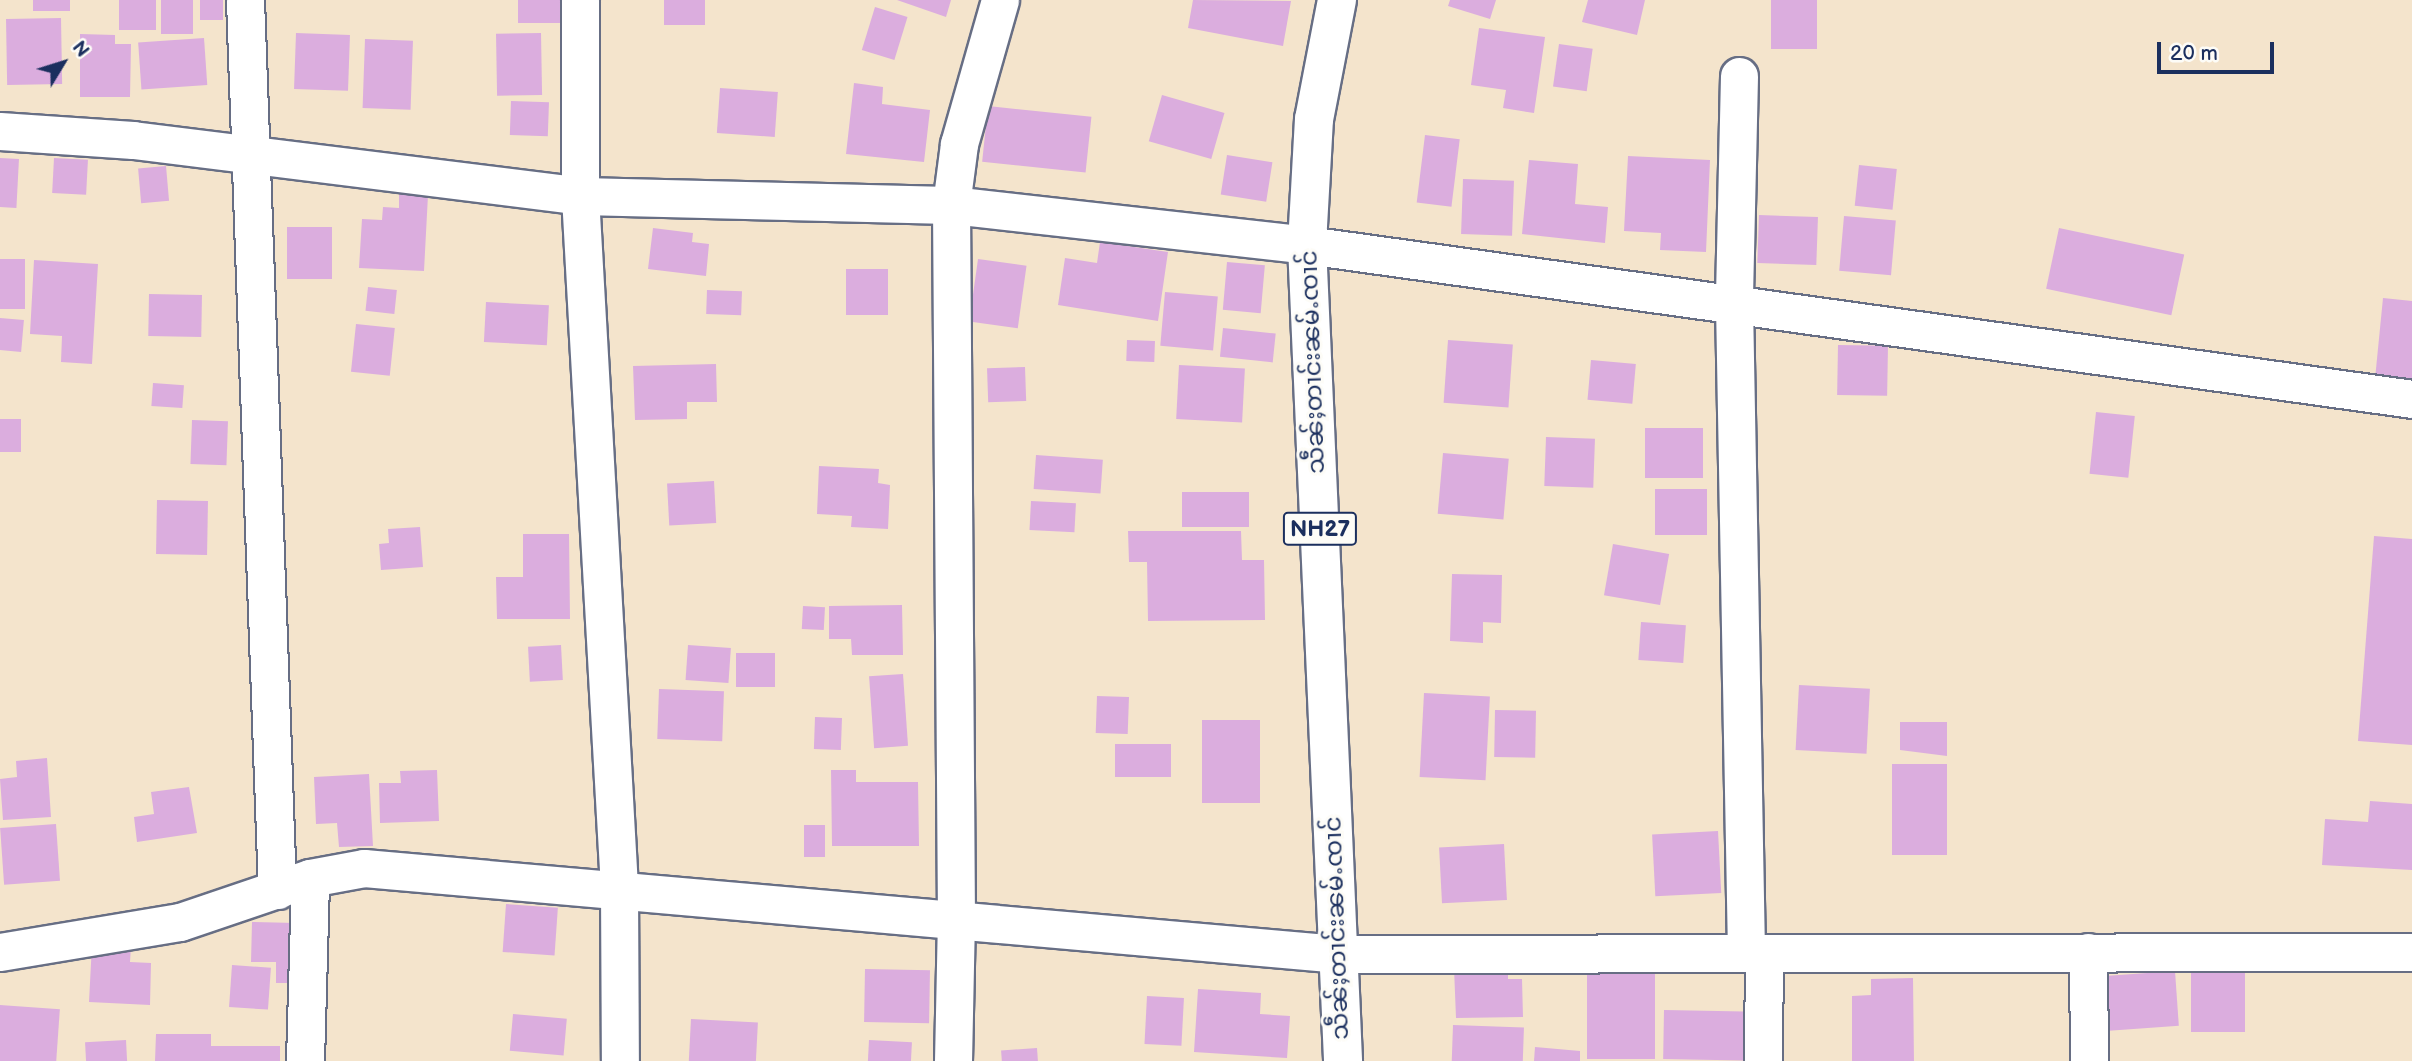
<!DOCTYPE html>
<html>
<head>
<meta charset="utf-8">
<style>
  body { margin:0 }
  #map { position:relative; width:2412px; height:1061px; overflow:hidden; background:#f4e4cc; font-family:"Balsamiq Sans","Noto Sans Myanmar",sans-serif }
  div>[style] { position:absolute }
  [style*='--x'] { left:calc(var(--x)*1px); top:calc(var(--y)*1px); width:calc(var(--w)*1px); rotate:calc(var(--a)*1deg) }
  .building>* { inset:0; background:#dbadde; transform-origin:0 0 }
  .roads { filter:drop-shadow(2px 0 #676e84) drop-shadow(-2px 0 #676e84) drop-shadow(0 2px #676e84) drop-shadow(0 -2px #676e84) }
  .street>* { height:37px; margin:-18.5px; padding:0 18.5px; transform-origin:18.5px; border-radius:18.5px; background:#fff }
  .highway>* { height:38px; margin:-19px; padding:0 19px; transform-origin:19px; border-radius:19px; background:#fff }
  span { translate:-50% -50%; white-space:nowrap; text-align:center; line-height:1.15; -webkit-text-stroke:6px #fdfcf7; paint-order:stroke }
  .shield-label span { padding:2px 5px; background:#fdfcf7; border:2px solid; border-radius:5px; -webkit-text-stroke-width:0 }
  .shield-label { font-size:23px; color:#1b2f5e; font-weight:700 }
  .street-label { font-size:24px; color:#1b2f5e }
  .north { position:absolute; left:28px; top:28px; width:70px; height:70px; -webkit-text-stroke:5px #fdfcf7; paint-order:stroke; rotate:52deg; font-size:19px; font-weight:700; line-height:28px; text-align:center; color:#1b2f5e }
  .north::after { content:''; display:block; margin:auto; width:24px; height:32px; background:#1b2f5e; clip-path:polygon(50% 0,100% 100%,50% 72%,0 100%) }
  .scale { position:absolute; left:2157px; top:42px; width:117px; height:32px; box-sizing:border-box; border:4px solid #1b2f5e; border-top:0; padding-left:9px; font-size:21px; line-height:24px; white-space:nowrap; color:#1b2f5e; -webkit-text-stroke:5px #fdfcf7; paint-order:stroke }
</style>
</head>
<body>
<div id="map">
  <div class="building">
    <div style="left:33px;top:0;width:37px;height:11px"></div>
    <div style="left:119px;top:0;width:37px;height:30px"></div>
    <div style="left:161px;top:0;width:32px;height:34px"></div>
    <div style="left:200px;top:0;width:23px;height:20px"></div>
    <div style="left:518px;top:0;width:48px;height:23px"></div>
    <div style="left:664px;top:0;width:41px;height:25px"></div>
    <div style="clip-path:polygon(897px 0,951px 0,946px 17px)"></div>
    <div style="clip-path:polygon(1193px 0,1291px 1px,1283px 46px,1188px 28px)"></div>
    <div style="clip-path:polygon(1450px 0,1496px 0,1490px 19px,1448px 6px)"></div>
    <div style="clip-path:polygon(1588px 0,1645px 0,1637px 35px,1582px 22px)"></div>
    <div style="left:1771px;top:0;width:46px;height:49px"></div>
    <div style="left:875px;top:7px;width:34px;height:45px;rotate:17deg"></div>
    <div style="left:61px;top:18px;width:66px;height:55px;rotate:89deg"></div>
    <div style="clip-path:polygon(1479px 28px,1545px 37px,1534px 113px,1503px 108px,1506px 90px,1471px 85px)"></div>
    <div style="left:296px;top:33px;width:54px;height:56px;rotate:2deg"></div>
    <div style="left:541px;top:33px;width:62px;height:45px;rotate:89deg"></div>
    <div style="clip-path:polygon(80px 34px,115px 35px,115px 44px,131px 44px,130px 97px,80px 97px)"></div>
    <div style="left:204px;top:38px;width:47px;height:66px;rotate:86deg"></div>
    <div style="left:365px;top:39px;width:48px;height:69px;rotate:2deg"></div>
    <div style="left:1559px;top:44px;width:34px;height:43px;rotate:8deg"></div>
    <div style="clip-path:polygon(854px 83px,883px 87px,882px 104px,930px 110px,924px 162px,846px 154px)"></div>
    <div style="left:720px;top:88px;width:58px;height:45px;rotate:4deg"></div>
    <div style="left:1162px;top:95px;width:65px;height:48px;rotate:16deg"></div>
    <div style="left:511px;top:101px;width:38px;height:34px;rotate:2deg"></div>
    <div style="left:988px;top:106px;width:104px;height:56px;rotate:6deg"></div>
    <div style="left:1425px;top:135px;width:35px;height:68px;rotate:7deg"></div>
    <div style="left:1227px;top:155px;width:46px;height:40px;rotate:9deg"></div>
    <div style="clip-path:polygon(1628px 156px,1710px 160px,1706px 252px,1660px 250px,1661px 233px,1624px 231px)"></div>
    <div style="left:0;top:158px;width:19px;height:49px;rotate:3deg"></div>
    <div style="left:54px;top:158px;width:34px;height:35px;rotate:3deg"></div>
    <div style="clip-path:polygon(1529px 160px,1578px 164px,1575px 204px,1608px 207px,1605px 243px,1522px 234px)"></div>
    <div style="left:1859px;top:165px;width:38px;height:41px;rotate:6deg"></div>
    <div style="left:166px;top:166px;width:35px;height:28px;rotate:85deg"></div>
    <div style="left:1463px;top:179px;width:51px;height:55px;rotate:2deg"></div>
    <div style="clip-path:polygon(399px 194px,428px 195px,424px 271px,359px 268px,362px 219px,382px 220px,383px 207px,399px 208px)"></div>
    <div style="left:1759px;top:215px;width:59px;height:48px;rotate:2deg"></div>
    <div style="left:1844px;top:216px;width:52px;height:55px;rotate:5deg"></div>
    <div style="left:287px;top:227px;width:45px;height:52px"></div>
    <div style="clip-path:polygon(653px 228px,693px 233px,692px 242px,709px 244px,706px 276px,648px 269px)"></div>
    <div style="left:2059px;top:228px;width:128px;height:62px;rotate:12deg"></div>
    <div style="clip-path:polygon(1100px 242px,1168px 252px,1158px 321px,1058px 305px,1065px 258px,1097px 263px)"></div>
    <div style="left:0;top:259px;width:25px;height:50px"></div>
    <div style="left:978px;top:259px;width:49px;height:63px;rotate:8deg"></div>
    <div style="clip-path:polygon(34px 260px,98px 264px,92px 364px,61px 362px,62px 336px,30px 334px)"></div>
    <div style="left:1227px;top:262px;width:38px;height:48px;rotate:5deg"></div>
    <div style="left:846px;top:269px;width:42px;height:46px"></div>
    <div style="left:368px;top:287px;width:29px;height:24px;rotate:6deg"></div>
    <div style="left:707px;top:290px;width:35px;height:24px;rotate:2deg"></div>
    <div style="left:1165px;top:292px;width:53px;height:54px;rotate:5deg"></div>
    <div style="left:149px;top:294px;width:53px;height:42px;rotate:1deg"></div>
    <div style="clip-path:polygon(2383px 298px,2412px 301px,2412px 383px,2375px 379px)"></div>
    <div style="left:486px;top:302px;width:63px;height:40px;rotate:3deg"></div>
    <div style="left:0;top:318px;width:24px;height:32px;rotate:5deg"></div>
    <div style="left:356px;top:324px;width:39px;height:48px;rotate:6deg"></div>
    <div style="left:1223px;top:328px;width:53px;height:29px;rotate:6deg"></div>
    <div style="left:1127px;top:340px;width:28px;height:21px;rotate:2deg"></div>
    <div style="left:1448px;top:340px;width:65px;height:63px;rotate:4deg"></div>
    <div style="left:1838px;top:345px;width:50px;height:50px;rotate:1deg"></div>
    <div style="left:1591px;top:360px;width:45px;height:40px;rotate:5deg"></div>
    <div style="clip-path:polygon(716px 364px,717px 402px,687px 402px,687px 419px,635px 420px,633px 366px)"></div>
    <div style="left:1179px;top:365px;width:66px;height:54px;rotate:3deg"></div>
    <div style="left:1025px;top:367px;width:34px;height:38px;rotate:88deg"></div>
    <div style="left:153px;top:383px;width:31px;height:23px;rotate:4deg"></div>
    <div style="left:2096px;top:412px;width:39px;height:62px;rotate:6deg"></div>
    <div style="left:0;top:419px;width:21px;height:33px"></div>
    <div style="left:192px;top:420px;width:36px;height:44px;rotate:2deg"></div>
    <div style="left:1645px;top:428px;width:58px;height:50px"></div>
    <div style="left:1546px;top:437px;width:49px;height:49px;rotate:2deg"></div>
    <div style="left:1443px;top:453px;width:66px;height:61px;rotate:5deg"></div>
    <div style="left:1036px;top:455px;width:67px;height:34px;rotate:4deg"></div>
    <div style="clip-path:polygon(819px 466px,879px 469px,878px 483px,890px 485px,888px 529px,851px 527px,852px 516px,817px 514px)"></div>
    <div style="left:714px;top:481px;width:42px;height:47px;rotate:87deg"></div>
    <div style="left:1655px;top:489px;width:52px;height:46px"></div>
    <div style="left:1182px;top:492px;width:67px;height:35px"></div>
    <div style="left:157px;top:500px;width:51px;height:54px;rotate:1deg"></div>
    <div style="left:1031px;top:501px;width:45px;height:29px;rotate:3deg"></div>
    <div style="clip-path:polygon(420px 527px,423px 567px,381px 570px,379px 544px,389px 543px,388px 529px)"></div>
    <div style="clip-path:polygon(1128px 531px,1241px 531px,1242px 560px,1264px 560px,1265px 620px,1148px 621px,1147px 562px,1129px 562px)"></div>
    <div style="clip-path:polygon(523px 534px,569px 534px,570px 619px,497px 619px,496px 577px,523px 577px)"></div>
    <div style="clip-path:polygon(2374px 536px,2412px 539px,2412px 745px,2358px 741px)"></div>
    <div style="left:1613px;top:544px;width:57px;height:52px;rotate:10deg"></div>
    <div style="clip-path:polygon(1452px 574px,1502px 575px,1501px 623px,1483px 622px,1483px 643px,1450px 641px)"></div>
    <div style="clip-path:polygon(902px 605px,903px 655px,852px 655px,851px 639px,829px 639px,829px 606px)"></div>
    <div style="left:803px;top:606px;width:22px;height:23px;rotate:3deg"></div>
    <div style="left:1641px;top:622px;width:45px;height:38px;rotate:4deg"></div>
    <div style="left:561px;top:645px;width:35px;height:33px;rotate:87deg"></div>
    <div style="left:688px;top:645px;width:43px;height:35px;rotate:4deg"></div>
    <div style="left:736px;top:653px;width:39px;height:34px"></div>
    <div style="left:903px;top:674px;width:72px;height:34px;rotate:86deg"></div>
    <div style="left:1799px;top:685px;width:71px;height:65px;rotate:3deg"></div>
    <div style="left:659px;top:689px;width:65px;height:50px;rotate:2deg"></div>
    <div style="left:1424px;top:693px;width:66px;height:84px;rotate:3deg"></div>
    <div style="left:1097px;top:696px;width:32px;height:37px;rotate:2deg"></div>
    <div style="left:1495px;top:710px;width:41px;height:47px;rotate:1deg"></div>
    <div style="left:815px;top:717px;width:27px;height:32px;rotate:2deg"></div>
    <div style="left:1202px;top:720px;width:58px;height:83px"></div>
    <div style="clip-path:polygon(1900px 722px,1947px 722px,1947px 756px,1900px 750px)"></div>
    <div style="left:1171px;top:744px;width:33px;height:56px;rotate:90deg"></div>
    <div style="clip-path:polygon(47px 758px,51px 817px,3px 820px,0 779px,17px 777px,16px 761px)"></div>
    <div style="left:1892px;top:764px;width:55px;height:91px"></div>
    <div style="clip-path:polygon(437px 770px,439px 821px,380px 823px,379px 783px,401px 783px,400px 771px)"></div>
    <div style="clip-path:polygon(831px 770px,856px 770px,856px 782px,918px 782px,919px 846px,832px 846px)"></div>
    <div style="clip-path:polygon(369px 774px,373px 846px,339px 847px,337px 823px,316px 824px,314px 777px)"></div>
    <div style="clip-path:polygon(189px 787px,197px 833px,137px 842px,134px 817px,154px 814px,151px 792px)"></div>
    <div style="clip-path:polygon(2370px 801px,2412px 804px,2412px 870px,2322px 865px,2325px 819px,2368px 822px)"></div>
    <div style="left:56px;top:824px;width:57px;height:56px;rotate:86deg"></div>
    <div style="left:804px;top:825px;width:21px;height:32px"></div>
    <div style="left:1718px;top:831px;width:62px;height:66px;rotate:87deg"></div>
    <div style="left:1504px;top:844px;width:56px;height:65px;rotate:87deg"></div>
    <div style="left:506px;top:904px;width:52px;height:48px;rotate:4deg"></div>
    <div style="clip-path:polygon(252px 922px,296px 923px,295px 983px,276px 983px,276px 962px,251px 962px)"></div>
    <div style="clip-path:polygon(92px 944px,131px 946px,130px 962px,151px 963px,150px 1005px,89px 1002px)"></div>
    <div style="left:232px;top:965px;width:39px;height:42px;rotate:4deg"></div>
    <div style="clip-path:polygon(1508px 967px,1508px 979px,1522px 979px,1523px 1017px,1456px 1018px,1454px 968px)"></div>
    <div style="left:2191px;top:968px;width:54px;height:64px"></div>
    <div style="left:865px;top:969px;width:65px;height:53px;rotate:1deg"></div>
    <div style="left:1587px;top:970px;width:68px;height:89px"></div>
    <div style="left:2175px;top:971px;width:55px;height:70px;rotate:86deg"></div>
    <div style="clip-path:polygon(1913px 978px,1914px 1061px,1852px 1061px,1852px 996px,1871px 995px,1871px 979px)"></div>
    <div style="clip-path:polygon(1198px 989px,1261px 993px,1260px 1014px,1290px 1016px,1287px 1058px,1194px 1052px)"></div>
    <div style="left:1147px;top:996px;width:37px;height:48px;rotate:3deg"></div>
    <div style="left:0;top:1005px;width:60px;height:56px;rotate:4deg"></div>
    <div style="left:1664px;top:1010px;width:80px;height:49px;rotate:1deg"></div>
    <div style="left:513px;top:1014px;width:54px;height:37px;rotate:5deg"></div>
    <div style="left:691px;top:1019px;width:67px;height:42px;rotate:3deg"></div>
    <div style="left:1453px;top:1025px;width:71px;height:36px;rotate:2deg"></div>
    <div style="clip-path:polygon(156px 1034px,211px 1034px,211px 1046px,280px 1046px,280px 1061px,155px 1061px)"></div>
    <div style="left:126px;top:1040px;width:21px;height:41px;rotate:87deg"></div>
    <div style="left:869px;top:1040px;width:43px;height:21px;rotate:3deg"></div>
    <div style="clip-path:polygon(1535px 1047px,1580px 1051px,1580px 1061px,1534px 1061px)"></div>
    <div style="left:1037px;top:1048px;width:13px;height:36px;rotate:86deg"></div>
  </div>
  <div class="roads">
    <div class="street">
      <div style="--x:245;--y:0;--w:891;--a:87.94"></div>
      <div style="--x:580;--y:0;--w:196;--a:90"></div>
      <div style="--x:580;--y:196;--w:693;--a:86.77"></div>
      <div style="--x:619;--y:888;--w:173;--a:89.7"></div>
      <div style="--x:1739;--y:76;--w:228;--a:91.3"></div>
      <div style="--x:1734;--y:304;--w:649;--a:88.94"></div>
      <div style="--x:0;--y:131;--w:133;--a:3.9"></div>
      <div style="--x:133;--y:140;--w:450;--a:7.1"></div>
      <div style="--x:580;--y:196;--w:371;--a:1.4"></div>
      <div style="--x:951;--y:205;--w:358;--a:6.4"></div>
      <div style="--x:1307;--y:245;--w:1116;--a:7.93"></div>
      <div style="--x:0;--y:952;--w:182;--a:-9.5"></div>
      <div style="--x:180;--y:922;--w:137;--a:-18.7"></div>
      <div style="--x:310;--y:878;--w:55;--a:-10.5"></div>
      <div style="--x:364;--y:868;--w:980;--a:5.04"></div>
      <div style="--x:1340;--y:954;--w:1072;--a:-0.11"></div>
      <div style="--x:2088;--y:952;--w:109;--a:89.5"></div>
      <div style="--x:305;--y:1061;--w:183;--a:-88.4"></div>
      <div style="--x:953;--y:1061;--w:141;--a:-88.8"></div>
      <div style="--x:956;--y:920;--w:715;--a:-90.4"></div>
      <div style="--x:951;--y:205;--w:62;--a:-82.5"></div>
      <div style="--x:959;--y:144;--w:150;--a:-74.1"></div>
      <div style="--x:1763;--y:1061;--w:108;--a:-89.5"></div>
    </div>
    <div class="highway">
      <div style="--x:1337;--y:0;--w:121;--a:100.9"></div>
      <div style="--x:1314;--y:119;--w:126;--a:93.2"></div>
      <div style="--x:1307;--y:245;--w:817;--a:87.47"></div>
    </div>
  </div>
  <div class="shield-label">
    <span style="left:1320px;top:529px">NH27</span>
  </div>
  <div class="street-label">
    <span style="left:1313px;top:362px;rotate:-92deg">သဵၼ်ႈတၢင်းၼမ်ႉၸၢင်</span>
    <span style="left:1337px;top:928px;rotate:-92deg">သဵၼ်ႈတၢင်းၼမ်ႉၸၢင်</span>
  </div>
  <div class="north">N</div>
  <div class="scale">20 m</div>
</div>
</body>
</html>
